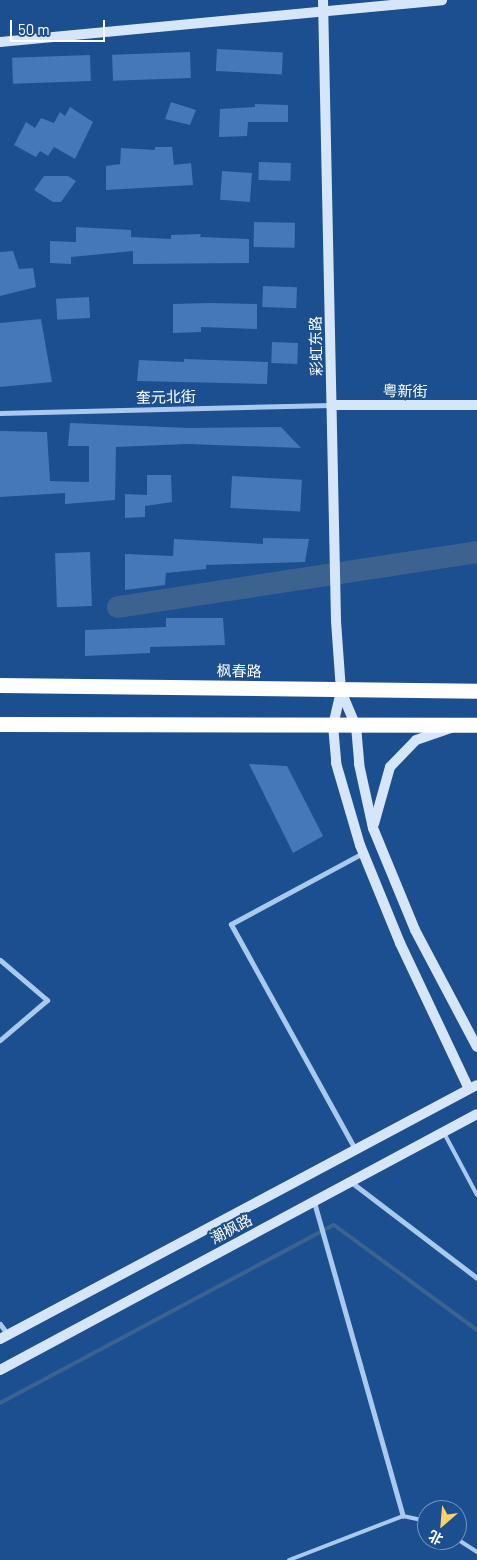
<!DOCTYPE html>
<html>
<head>
<meta charset="utf-8">
<style>
  body { margin:0 }
  #map { position:relative; width:477px; height:1560px; overflow:hidden; background:#1b4f8f; font-family:Barlow,"Noto Sans SC",sans-serif }
  div>[style] { position:absolute }
  [style*='--x'] { left:calc(var(--x)*1px); top:calc(var(--y)*1px); width:calc(var(--w)*1px); rotate:calc(var(--a)*1deg) }
  .stream>* { height:4px; margin:-2px; padding:0 2px; transform-origin:2px; border-radius:2px; background:#3c6290 }
  .river>* { height:22px; margin:-11px; padding:0 11px; transform-origin:11px; border-radius:11px; background:#3c6290 }
  .building>* { inset:0; background:#4478b7; transform-origin:0 0 }
  .lane>* { height:4px; margin:-2px; padding:0 2px; transform-origin:2px; border-radius:2px; background:#a9c9ee }
  .street>* { height:5px; margin:-2.5px; padding:0 2.5px; transform-origin:2.5px; border-radius:2.5px; background:#a9c9ee }
  .secondary>* { height:10px; margin:-5px; padding:0 5px; transform-origin:5px; border-radius:5px; background:#d6e6fa }
  .highway>* { height:15px; margin:-7.5px; padding:0 7.5px; transform-origin:7.5px; border-radius:7.5px; background:#fff }
  span { translate:-50% -50%; white-space:nowrap; text-align:center; line-height:1.15; -webkit-text-stroke:4px #1b4f8f; paint-order:stroke }
  .street-label { font-size:15px; color:#fff }
  .north { position:absolute; left:417px; top:1500px; width:50px; height:50px; box-sizing:border-box; background:#1b4f8f; border:1px solid #7695bc; border-radius:50%; rotate:207deg; font-size:14px; font-weight:700; line-height:20px; text-align:center; color:#fff }
  .north::after { content:''; display:block; margin:auto; width:18px; height:22px; background:#ffd166; clip-path:polygon(50% 0,100% 100%,50% 72%,0 100%) }
  .scale { position:absolute; left:10px; top:20px; width:95px; height:22px; box-sizing:border-box; border:2px solid #fff; border-top:0; padding-left:6px; font-size:15px; line-height:18px; white-space:nowrap; color:#fff; -webkit-text-stroke:4px #1b4f8f; paint-order:stroke }
</style>
</head>
<body>
<div id="map">
  <div class="stream">
    <div style="--x:0;--y:1403;--w:378;--a:-28.1"></div>
    <div style="--x:334;--y:1225;--w:177;--a:36.3"></div>
  </div>
  <div class="river">
    <div style="--x:118;--y:607;--w:363;--a:-8.7"></div>
  </div>
  <div class="building">
    <div style="left:217px;top:49px;width:66px;height:22px;rotate:3deg"></div>
    <div style="left:190px;top:52px;width:26px;height:78px;rotate:88deg"></div>
    <div style="left:90px;top:55px;width:26px;height:78px;rotate:88deg"></div>
    <div style="clip-path:polygon(171px 102px,196px 110px,190px 125px,165px 119px)"></div>
    <div style="clip-path:polygon(255px 104px,288px 105px,288px 122px,248px 122px,247px 136px,219px 137px,220px 109px,255px 107px)"></div>
    <div style="clip-path:polygon(70px 107px,93px 122px,75px 159px,54px 147px,48px 156px,40px 151px,36px 157px,14px 145px,26px 122px,35px 128px,41px 118px,54px 123px,60px 112px,65px 116px)"></div>
    <div style="clip-path:polygon(155px 147px,172px 147px,174px 165px,191px 163px,193px 185px,106px 190px,106px 166px,120px 164px,121px 148px,155px 150px)"></div>
    <div style="left:259px;top:162px;width:32px;height:18px;rotate:2deg"></div>
    <div style="left:252px;top:173px;width:29px;height:30px;rotate:94deg"></div>
    <div style="clip-path:polygon(44px 176px,68px 176px,76px 181px,61px 202px,53px 202px,34px 190px)"></div>
    <div style="left:254px;top:222px;width:41px;height:25px;rotate:1deg"></div>
    <div style="clip-path:polygon(76px 227px,131px 230px,131px 237px,171px 239px,171px 235px,201px 234px,200px 237px,249px 239px,249px 263px,133px 264px,133px 251px,71px 257px,71px 264px,50px 263px,50px 241px,76px 242px)"></div>
    <div style="clip-path:polygon(13px 251px,19px 269px,33px 268px,36px 287px,0 296px,0 252px)"></div>
    <div style="left:263px;top:286px;width:34px;height:21px;rotate:2deg"></div>
    <div style="left:89px;top:297px;width:21px;height:33px;rotate:87deg"></div>
    <div style="clip-path:polygon(210px 303px,257px 304px,257px 329px,201px 327px,201px 332px,173px 333px,173px 304px)"></div>
    <div style="clip-path:polygon(41px 319px,52px 382px,0 387px,0 323px)"></div>
    <div style="left:272px;top:342px;width:26px;height:21px;rotate:2deg"></div>
    <div style="clip-path:polygon(184px 359px,268px 362px,267px 384px,137px 381px,139px 360px,184px 362px)"></div>
    <div style="clip-path:polygon(70px 423px,189px 428px,281px 427px,301px 448px,187px 444px,116px 447px,115px 500px,65px 504px,65px 493px,0 497px,0 431px,47px 432px,50px 481px,89px 482px,89px 446px,68px 446px)"></div>
    <div style="clip-path:polygon(147px 475px,171px 475px,172px 502px,145px 506px,145px 517px,125px 518px,125px 494px,147px 495px)"></div>
    <div style="left:232px;top:476px;width:70px;height:32px;rotate:3deg"></div>
    <div style="clip-path:polygon(263px 538px,309px 539px,305px 562px,206px 565px,206px 569px,166px 573px,165px 585px,125px 590px,125px 554px,173px 556px,174px 539px,263px 544px)"></div>
    <div style="left:90px;top:552px;width:54px;height:35px;rotate:88deg"></div>
    <div style="clip-path:polygon(166px 618px,223px 618px,225px 645px,150px 647px,150px 653px,85px 656px,85px 630px,166px 627px)"></div>
    <div style="clip-path:polygon(249px 764px,287px 766px,323px 836px,293px 853px)"></div>
  </div>
  <div class="lane">
    <div style="--x:444;--y:1133;--w:70;--a:62"></div>
    <div style="--x:457;--y:1539;--w:24;--a:33"></div>
    <div style="--x:289;--y:1560;--w:122;--a:-21.1"></div>
    <div style="--x:403;--y:1516;--w:25;--a:12"></div>
  </div>
  <div class="street">
    <div style="--x:0;--y:413;--w:332;--a:-1.4"></div>
    <div style="--x:0;--y:960;--w:62;--a:40.4"></div>
    <div style="--x:47;--y:1000;--w:62;--a:139.6"></div>
    <div style="--x:355;--y:1149;--w:257;--a:-118.9"></div>
    <div style="--x:231;--y:924;--w:150;--a:-28.3"></div>
    <div style="--x:351;--y:1182;--w:158;--a:37.3"></div>
    <div style="--x:314;--y:1202;--w:326;--a:74.2"></div>
    <div style="--x:0;--y:1324;--w:14;--a:54"></div>
  </div>
  <div class="secondary">
    <div style="--x:323;--y:0;--w:621;--a:88.8"></div>
    <div style="--x:336;--y:621;--w:70;--a:85.9"></div>
    <div style="--x:341;--y:691;--w:38;--a:67"></div>
    <div style="--x:356;--y:726;--w:38;--a:85"></div>
    <div style="--x:359;--y:764;--w:66;--a:77.7"></div>
    <div style="--x:373;--y:828;--w:110;--a:67.6"></div>
    <div style="--x:415;--y:930;--w:132;--a:62.1"></div>
    <div style="--x:0;--y:42;--w:444;--a:-5.4"></div>
    <div style="--x:333;--y:405;--w:144;--a:0"></div>
    <div style="--x:341;--y:691;--w:35;--a:103"></div>
    <div style="--x:333;--y:725;--w:38;--a:85"></div>
    <div style="--x:336;--y:763;--w:85;--a:73.7"></div>
    <div style="--x:360;--y:845;--w:106;--a:67.8"></div>
    <div style="--x:400;--y:943;--w:161;--a:64.7"></div>
    <div style="--x:374;--y:824;--w:59;--a:-74.3"></div>
    <div style="--x:390;--y:767;--w:37;--a:-46"></div>
    <div style="--x:416;--y:740;--w:36;--a:-19"></div>
    <div style="--x:0;--y:1339;--w:540;--a:-28.04"></div>
    <div style="--x:0;--y:1370;--w:541;--a:-28.22"></div>
  </div>
  <div class="highway">
    <div style="--x:0;--y:685;--w:477;--a:0.7"></div>
    <div style="--x:0;--y:724;--w:477;--a:0.1"></div>
  </div>
  <div class="street-label">
    <span style="left:316px;top:346px;rotate:-91deg">彩虹东路</span>
    <span style="left:405px;top:391px;rotate:1deg">粤新街</span>
    <span style="left:166px;top:397px;rotate:-1deg">奎元北街</span>
    <span style="left:239px;top:671px;rotate:1deg">枫春路</span>
    <span style="left:231px;top:1229px;rotate:-28deg">潮枫路</span>
  </div>
  <div class="north">北</div>
  <div class="scale">50 m</div>
</div>
</body>
</html>
